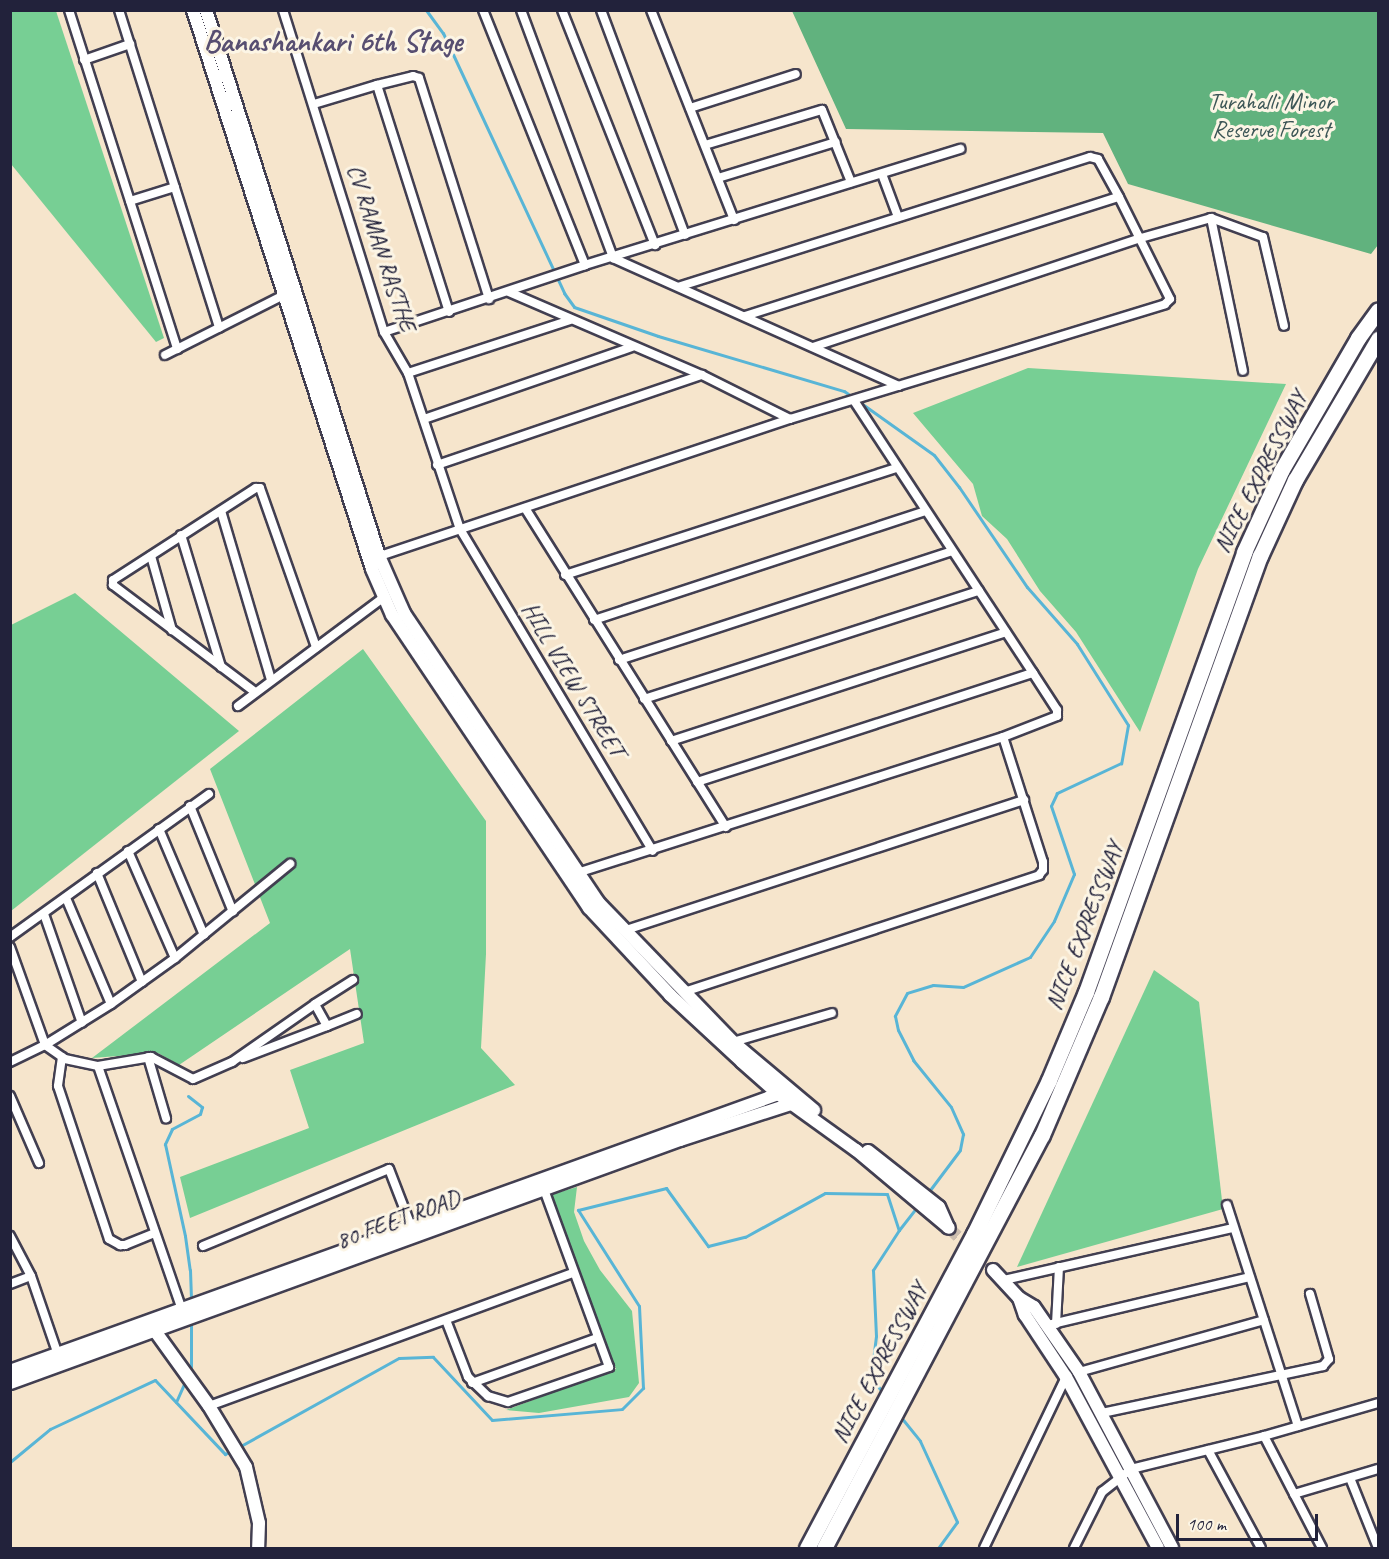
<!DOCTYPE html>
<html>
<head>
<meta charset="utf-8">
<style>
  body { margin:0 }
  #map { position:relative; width:1389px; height:1559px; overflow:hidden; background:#f6e5cc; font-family:Caveat,sans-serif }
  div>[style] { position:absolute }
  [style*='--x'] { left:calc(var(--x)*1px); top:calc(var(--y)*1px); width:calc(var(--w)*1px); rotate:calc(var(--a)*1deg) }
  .green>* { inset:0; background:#77cf94 }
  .forest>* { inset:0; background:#61b27e }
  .stream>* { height:3px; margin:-1.5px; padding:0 1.5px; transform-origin:1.5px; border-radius:1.5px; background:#58b5d6 }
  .secondary-tunnel>* { height:12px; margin-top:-6px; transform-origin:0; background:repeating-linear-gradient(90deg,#ccbeaf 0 12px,transparent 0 18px) }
  .roads { filter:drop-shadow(2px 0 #423f51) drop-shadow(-2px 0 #423f51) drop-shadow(0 2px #423f51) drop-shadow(0 -2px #423f51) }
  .street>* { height:8px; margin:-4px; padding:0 4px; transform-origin:4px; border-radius:4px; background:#fff }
  .secondary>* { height:12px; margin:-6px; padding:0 6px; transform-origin:6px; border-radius:6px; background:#fff }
  .highway>* { height:15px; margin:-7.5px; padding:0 7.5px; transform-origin:7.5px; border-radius:7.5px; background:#fff }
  span { translate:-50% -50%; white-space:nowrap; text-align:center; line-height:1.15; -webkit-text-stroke:6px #fcf5e5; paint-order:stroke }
  .park-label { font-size:24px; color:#3c5656 }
  .street-label { font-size:24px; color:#22223b }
  .district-label { font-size:30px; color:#574e71; font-weight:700 }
  .frame { position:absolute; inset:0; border:12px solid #22223b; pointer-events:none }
  .scale { position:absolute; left:1176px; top:1514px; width:142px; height:27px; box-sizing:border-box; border:3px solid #22223b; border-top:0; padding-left:8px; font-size:18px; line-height:21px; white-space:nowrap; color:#22223b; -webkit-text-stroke:4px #fcf5e5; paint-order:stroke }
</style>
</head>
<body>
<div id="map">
  <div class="green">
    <div style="clip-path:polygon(10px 11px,56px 11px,164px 338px,156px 342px,11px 164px)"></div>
    <div style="clip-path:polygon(1028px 368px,1286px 384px,1198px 569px,1140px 732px,1076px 632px,1040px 591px,1007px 539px,982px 516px,973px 484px,913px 413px)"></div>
    <div style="clip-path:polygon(75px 593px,239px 731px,11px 911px,11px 625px)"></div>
    <div style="clip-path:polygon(363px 649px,486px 821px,486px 954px,481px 1048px,515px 1085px,190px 1218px,180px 1177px,309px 1128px,290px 1070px,364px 1043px,350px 949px,179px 1065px,158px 1053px,92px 1058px,270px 923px,210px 769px)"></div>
    <div style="clip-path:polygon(1154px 970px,1199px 1002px,1223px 1209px,1017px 1267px)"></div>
    <div style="clip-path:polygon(577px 1187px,574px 1212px,584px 1241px,600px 1270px,632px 1311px,639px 1383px,629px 1397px,539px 1413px,506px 1410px,616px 1369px,550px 1195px)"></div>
  </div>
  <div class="forest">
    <div style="clip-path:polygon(792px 11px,1378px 11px,1378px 245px,1371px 254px,1128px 184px,1103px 133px,846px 129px)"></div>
  </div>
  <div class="stream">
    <div style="--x:426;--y:10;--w:29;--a:54"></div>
    <div style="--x:443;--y:33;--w:287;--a:65"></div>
    <div style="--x:564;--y:293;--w:17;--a:54"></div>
    <div style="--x:574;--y:307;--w:89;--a:19"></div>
    <div style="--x:658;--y:336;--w:194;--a:16.5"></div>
    <div style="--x:844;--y:391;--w:110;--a:35.4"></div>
    <div style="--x:934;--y:455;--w:41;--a:52"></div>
    <div style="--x:959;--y:487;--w:121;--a:55.8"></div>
    <div style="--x:1027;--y:587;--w:76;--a:48.7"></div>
    <div style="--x:1077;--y:644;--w:96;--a:57.8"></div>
    <div style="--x:1128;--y:725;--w:39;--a:100"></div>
    <div style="--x:1121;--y:763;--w:71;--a:154.9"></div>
    <div style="--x:1057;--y:793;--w:14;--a:115"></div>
    <div style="--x:1051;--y:806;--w:72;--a:71.3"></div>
    <div style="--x:1074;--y:874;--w:51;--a:113.1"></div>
    <div style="--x:1054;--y:921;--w:43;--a:123.7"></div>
    <div style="--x:1030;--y:957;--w:73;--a:155.9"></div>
    <div style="--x:963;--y:987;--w:30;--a:-176"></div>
    <div style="--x:933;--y:985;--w:27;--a:163"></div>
    <div style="--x:907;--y:993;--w:26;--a:118"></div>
    <div style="--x:895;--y:1016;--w:14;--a:78"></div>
    <div style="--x:898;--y:1030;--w:34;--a:63"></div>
    <div style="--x:913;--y:1060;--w:60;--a:51"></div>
    <div style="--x:951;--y:1107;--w:30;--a:66"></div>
    <div style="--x:963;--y:1134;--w:16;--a:101"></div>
    <div style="--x:960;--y:1150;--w:55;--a:126.9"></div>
    <div style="--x:188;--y:1096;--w:18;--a:38"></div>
    <div style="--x:202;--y:1107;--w:7;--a:106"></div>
    <div style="--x:200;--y:1114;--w:32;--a:152"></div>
    <div style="--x:172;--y:1129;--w:17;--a:115"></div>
    <div style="--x:165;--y:1144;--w:94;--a:77.7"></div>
    <div style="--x:185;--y:1236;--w:34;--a:82"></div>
    <div style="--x:190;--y:1270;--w:27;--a:88"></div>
    <div style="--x:899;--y:1230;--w:29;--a:-52"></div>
    <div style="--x:191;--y:1322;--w:45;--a:90"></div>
    <div style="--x:176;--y:1402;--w:20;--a:-66"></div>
    <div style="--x:900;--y:1416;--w:32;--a:51"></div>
    <div style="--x:920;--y:1441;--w:89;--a:65.4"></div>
    <div style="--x:957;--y:1522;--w:32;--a:126"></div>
    <div style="--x:237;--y:1448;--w:185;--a:-29.1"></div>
    <div style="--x:399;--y:1358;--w:34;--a:-2"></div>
    <div style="--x:433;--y:1357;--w:86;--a:46.9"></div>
    <div style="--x:492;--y:1420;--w:130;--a:-4.8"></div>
    <div style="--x:622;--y:1409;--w:30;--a:-45"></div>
    <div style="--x:643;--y:1388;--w:82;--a:-92.8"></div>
    <div style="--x:639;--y:1306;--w:114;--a:-122.4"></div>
    <div style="--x:578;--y:1210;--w:91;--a:-14"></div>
    <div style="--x:666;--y:1188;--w:72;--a:54.1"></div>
    <div style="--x:708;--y:1246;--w:38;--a:-14"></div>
    <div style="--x:745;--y:1237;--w:91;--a:-28.8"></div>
    <div style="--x:825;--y:1193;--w:62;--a:0.9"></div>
    <div style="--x:887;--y:1194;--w:38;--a:72"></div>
    <div style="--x:899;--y:1230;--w:48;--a:123"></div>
    <div style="--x:873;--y:1270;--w:66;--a:87.4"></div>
    <div style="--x:876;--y:1336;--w:41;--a:97"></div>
    <div style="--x:871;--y:1377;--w:21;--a:53"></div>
    <div style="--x:10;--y:1462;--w:52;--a:-39.5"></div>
    <div style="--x:50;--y:1429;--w:116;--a:-25"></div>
    <div style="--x:155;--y:1380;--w:102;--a:46.6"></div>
    <div style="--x:225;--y:1454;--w:7;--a:-27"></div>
  </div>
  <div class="secondary-tunnel">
    <div style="--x:949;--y:1228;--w:61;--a:43.7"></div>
  </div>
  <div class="roads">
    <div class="street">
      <div style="--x:69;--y:10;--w:356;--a:72.3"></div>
      <div style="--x:119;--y:10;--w:333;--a:72.5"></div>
      <div style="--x:283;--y:10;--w:337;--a:72.6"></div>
      <div style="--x:384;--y:332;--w:48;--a:59.7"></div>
      <div style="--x:408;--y:373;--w:164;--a:71.6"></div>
      <div style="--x:460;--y:529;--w:375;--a:59.1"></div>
      <div style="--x:483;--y:10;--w:275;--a:68.2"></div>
      <div style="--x:521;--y:10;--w:265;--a:69.6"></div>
      <div style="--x:613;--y:258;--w:313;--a:24.1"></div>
      <div style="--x:562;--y:10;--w:253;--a:68.4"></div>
      <div style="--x:601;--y:10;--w:240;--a:69.5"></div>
      <div style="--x:651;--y:10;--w:226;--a:68.4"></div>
      <div style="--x:84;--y:60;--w:49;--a:-19.2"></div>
      <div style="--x:377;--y:85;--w:238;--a:72.4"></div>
      <div style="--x:314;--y:104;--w:66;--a:-16.8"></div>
      <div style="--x:377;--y:85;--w:37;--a:-14"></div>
      <div style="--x:413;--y:76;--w:6;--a:18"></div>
      <div style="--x:419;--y:78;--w:232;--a:72.4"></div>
      <div style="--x:690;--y:108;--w:111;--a:-17.8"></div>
      <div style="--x:705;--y:145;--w:122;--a:-16.7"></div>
      <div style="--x:822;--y:110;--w:78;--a:68.1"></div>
      <div style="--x:882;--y:174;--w:46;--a:69.6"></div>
      <div style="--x:718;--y:178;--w:123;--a:-17"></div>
      <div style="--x:130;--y:201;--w:47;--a:-17.3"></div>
      <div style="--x:1211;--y:218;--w:156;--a:78.2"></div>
      <div style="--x:509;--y:292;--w:210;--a:23.3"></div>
      <div style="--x:702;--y:375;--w:98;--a:26.6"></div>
      <div style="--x:745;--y:316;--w:392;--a:-17.7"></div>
      <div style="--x:384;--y:332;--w:212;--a:-18.4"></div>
      <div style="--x:585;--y:265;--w:393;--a:-17.2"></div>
      <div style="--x:813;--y:347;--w:346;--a:-18.4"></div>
      <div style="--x:1141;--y:238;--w:73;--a:-15.9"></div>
      <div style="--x:1211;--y:218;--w:55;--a:20.1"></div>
      <div style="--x:1263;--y:237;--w:91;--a:76.7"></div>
      <div style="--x:165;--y:355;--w:138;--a:-26.8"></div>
      <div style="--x:408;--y:373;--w:170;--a:-18.1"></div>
      <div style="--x:424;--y:419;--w:220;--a:-19.1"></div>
      <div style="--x:437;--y:465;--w:280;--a:-18.8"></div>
      <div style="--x:525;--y:508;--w:377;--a:57.8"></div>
      <div style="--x:221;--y:511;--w:176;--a:73.5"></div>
      <div style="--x:181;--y:535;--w:138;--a:73.1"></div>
      <div style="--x:151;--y:556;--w:77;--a:74.2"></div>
      <div style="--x:374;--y:558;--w:439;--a:-18.5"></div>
      <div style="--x:790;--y:419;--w:392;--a:-17"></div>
      <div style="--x:1165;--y:304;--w:7;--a:-45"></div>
      <div style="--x:1170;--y:299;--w:114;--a:-116.6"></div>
      <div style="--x:1119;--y:197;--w:43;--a:-118.9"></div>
      <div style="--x:1098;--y:159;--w:8;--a:-166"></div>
      <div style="--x:1090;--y:157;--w:430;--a:162.5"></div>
      <div style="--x:565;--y:575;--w:349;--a:-17.9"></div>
      <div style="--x:594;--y:620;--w:349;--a:-18.2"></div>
      <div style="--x:619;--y:660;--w:350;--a:-18.1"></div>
      <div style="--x:255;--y:692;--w:178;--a:-143"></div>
      <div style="--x:113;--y:585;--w:5;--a:-90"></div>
      <div style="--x:113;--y:580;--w:170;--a:-32.8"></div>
      <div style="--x:256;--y:488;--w:4;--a:0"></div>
      <div style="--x:260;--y:488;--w:169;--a:70.6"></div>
      <div style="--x:644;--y:699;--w:352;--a:-17.9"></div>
      <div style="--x:238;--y:706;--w:181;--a:-36.7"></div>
      <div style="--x:671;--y:741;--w:352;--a:-18"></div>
      <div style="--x:697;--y:782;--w:353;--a:-18"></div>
      <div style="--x:190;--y:806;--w:114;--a:67.9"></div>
      <div style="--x:159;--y:829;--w:115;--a:67"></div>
      <div style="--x:128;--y:851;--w:117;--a:66.3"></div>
      <div style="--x:97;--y:873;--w:118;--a:67.6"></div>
      <div style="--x:574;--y:874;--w:450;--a:-17.7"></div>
      <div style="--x:1003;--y:737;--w:58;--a:-21.3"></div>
      <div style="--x:1057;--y:716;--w:6;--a:-90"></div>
      <div style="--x:1057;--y:710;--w:44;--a:-123"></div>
      <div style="--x:1033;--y:673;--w:326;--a:-123.3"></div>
      <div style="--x:66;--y:898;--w:115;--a:67"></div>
      <div style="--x:44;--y:914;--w:115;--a:70.8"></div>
      <div style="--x:626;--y:930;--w:419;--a:-18.1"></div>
      <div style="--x:10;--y:937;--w:245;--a:-35.7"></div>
      <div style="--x:10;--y:947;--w:104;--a:70.3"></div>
      <div style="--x:45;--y:1045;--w:24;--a:35"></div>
      <div style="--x:65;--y:1059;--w:34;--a:12"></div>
      <div style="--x:98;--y:1066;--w:54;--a:-9.6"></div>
      <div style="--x:151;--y:1057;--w:47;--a:27.6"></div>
      <div style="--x:193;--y:1079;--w:43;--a:-23.6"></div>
      <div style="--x:232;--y:1062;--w:101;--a:-34.9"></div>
      <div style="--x:315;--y:1004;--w:45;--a:-32.3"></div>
      <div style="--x:684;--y:992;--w:374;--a:-18.2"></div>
      <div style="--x:1039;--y:875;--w:6;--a:-51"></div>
      <div style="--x:1043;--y:870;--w:8;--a:-90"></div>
      <div style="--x:1043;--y:862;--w:131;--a:-107.7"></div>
      <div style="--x:327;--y:1026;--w:32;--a:-22"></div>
      <div style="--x:733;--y:1042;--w:103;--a:-16.3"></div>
      <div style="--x:62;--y:1057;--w:29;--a:98"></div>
      <div style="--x:58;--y:1086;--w:161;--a:71.6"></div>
      <div style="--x:109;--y:1239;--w:13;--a:29"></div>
      <div style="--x:120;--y:1245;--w:5;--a:0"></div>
      <div style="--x:125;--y:1245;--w:31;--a:-22"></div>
      <div style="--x:148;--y:1057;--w:64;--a:73.6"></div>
      <div style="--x:243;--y:1058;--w:90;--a:-20.9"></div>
      <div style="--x:327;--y:1026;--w:25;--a:-119"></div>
      <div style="--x:10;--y:1062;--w:39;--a:-26"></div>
      <div style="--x:45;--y:1045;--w:78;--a:-31.8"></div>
      <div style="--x:111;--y:1004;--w:79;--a:-35.7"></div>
      <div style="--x:175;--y:958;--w:149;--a:-39.3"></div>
      <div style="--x:98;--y:1066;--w:261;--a:71"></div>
      <div style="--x:10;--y:1096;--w:73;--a:66.6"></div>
      <div style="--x:1227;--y:1205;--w:232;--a:72.2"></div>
      <div style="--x:10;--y:1236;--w:45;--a:62.3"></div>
      <div style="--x:31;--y:1276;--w:87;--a:71.1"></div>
      <div style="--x:203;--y:1246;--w:201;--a:-22.5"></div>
      <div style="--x:389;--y:1169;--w:61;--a:68.9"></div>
      <div style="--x:1004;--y:1280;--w:234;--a:-12.8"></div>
      <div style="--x:10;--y:1284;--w:22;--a:-21"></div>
      <div style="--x:446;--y:1320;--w:61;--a:68.9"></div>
      <div style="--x:468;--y:1377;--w:28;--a:44"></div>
      <div style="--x:488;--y:1396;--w:21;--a:17"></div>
      <div style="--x:508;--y:1402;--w:107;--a:-19.1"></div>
      <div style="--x:609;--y:1367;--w:189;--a:-110.1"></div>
      <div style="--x:1056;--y:1324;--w:57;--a:-87"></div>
      <div style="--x:1048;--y:1325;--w:207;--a:-13.4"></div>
      <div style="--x:1079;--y:1372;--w:192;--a:-15.7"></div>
      <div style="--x:472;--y:1383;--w:133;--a:-19.8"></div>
      <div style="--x:209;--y:1406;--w:388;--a:-20.1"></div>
      <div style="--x:1102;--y:1413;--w:226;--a:-12"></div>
      <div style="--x:1323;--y:1366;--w:9;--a:-49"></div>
      <div style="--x:1329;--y:1359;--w:68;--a:-106.3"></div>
      <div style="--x:1264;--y:1436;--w:126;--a:62.6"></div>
      <div style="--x:1208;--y:1450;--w:111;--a:61.6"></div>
      <div style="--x:1350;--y:1478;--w:75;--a:68.2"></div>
      <div style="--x:1294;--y:1494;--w:88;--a:-16.6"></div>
      <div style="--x:984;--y:1548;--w:190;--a:-64.4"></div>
      <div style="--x:1074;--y:1548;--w:63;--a:-63.4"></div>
      <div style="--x:1102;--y:1492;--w:37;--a:-38"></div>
      <div style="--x:1131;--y:1469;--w:137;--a:-13.9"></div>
      <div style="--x:1264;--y:1436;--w:119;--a:-16.1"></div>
    </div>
    <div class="secondary">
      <div style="--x:193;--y:10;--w:587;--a:72.24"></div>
      <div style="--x:372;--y:569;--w:50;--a:66.5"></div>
      <div style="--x:392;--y:615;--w:353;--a:56.1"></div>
      <div style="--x:589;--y:908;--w:119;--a:47"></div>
      <div style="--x:670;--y:995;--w:98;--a:42.9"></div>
      <div style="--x:742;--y:1062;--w:48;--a:41.6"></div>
      <div style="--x:778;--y:1094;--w:96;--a:35.7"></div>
      <div style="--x:856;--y:1150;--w:121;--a:40"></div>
      <div style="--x:206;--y:10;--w:573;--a:72.42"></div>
      <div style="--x:379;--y:556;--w:62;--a:66.3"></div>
      <div style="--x:404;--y:613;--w:348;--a:56.1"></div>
      <div style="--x:598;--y:902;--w:194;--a:46"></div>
      <div style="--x:733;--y:1042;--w:106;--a:40"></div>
      <div style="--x:868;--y:1151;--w:90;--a:38.3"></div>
      <div style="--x:939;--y:1207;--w:22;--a:66"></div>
      <div style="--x:993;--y:1270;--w:38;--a:47"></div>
      <div style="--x:1019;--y:1298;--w:17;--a:31"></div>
      <div style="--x:1034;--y:1307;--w:79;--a:55.3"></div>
      <div style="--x:1079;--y:1372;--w:199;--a:62.1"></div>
      <div style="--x:1019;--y:1298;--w:18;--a:71"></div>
      <div style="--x:1025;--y:1315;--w:74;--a:56.5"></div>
      <div style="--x:1066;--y:1377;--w:194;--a:61.7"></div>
      <div style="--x:155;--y:1331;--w:92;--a:54.2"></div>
      <div style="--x:209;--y:1406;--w:71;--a:58.8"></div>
      <div style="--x:246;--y:1467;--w:57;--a:76.9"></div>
      <div style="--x:259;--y:1523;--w:25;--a:92"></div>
      <div style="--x:10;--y:1371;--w:823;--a:-19.82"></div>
      <div style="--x:10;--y:1383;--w:713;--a:-19.94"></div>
      <div style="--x:680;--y:1140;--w:123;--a:-18"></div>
    </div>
    <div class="highway">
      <div style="--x:807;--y:1548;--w:356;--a:-62"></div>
      <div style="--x:974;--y:1234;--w:171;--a:-64"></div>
      <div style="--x:1049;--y:1080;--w:95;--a:-67.2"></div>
      <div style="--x:1086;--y:992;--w:468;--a:-70.2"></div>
      <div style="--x:1244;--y:552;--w:89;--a:-65.4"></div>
      <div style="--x:1281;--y:471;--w:154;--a:-59.9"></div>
      <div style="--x:1358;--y:338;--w:34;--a:-54"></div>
      <div style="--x:824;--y:1548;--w:467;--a:-62.2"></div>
      <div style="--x:1042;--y:1135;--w:150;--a:-66.9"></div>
      <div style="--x:1101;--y:997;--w:469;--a:-70.2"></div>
      <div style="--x:1260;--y:556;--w:84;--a:-65.3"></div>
      <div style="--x:1295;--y:480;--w:164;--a:-59.5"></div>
    </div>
  </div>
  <div class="park-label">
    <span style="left:1271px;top:116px">Turahalli Minor<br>Reserve Forest</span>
  </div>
  <div class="street-label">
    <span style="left:381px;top:248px;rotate:72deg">CV RAMAN RASTHE</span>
    <span style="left:1261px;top:472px;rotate:-63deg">NICE EXPRESSWAY</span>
    <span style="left:573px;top:680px;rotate:59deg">HILL VIEW STREET</span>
    <span style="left:1085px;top:926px;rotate:-69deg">NICE EXPRESSWAY</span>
    <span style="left:398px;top:1220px;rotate:-20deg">80 FEET ROAD</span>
    <span style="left:880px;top:1363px;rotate:-62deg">NICE EXPRESSWAY</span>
  </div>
  <div class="district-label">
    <span style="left:333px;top:41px">Banashankari 6th Stage</span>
  </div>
  <div class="frame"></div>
  <div class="scale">100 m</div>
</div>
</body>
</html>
